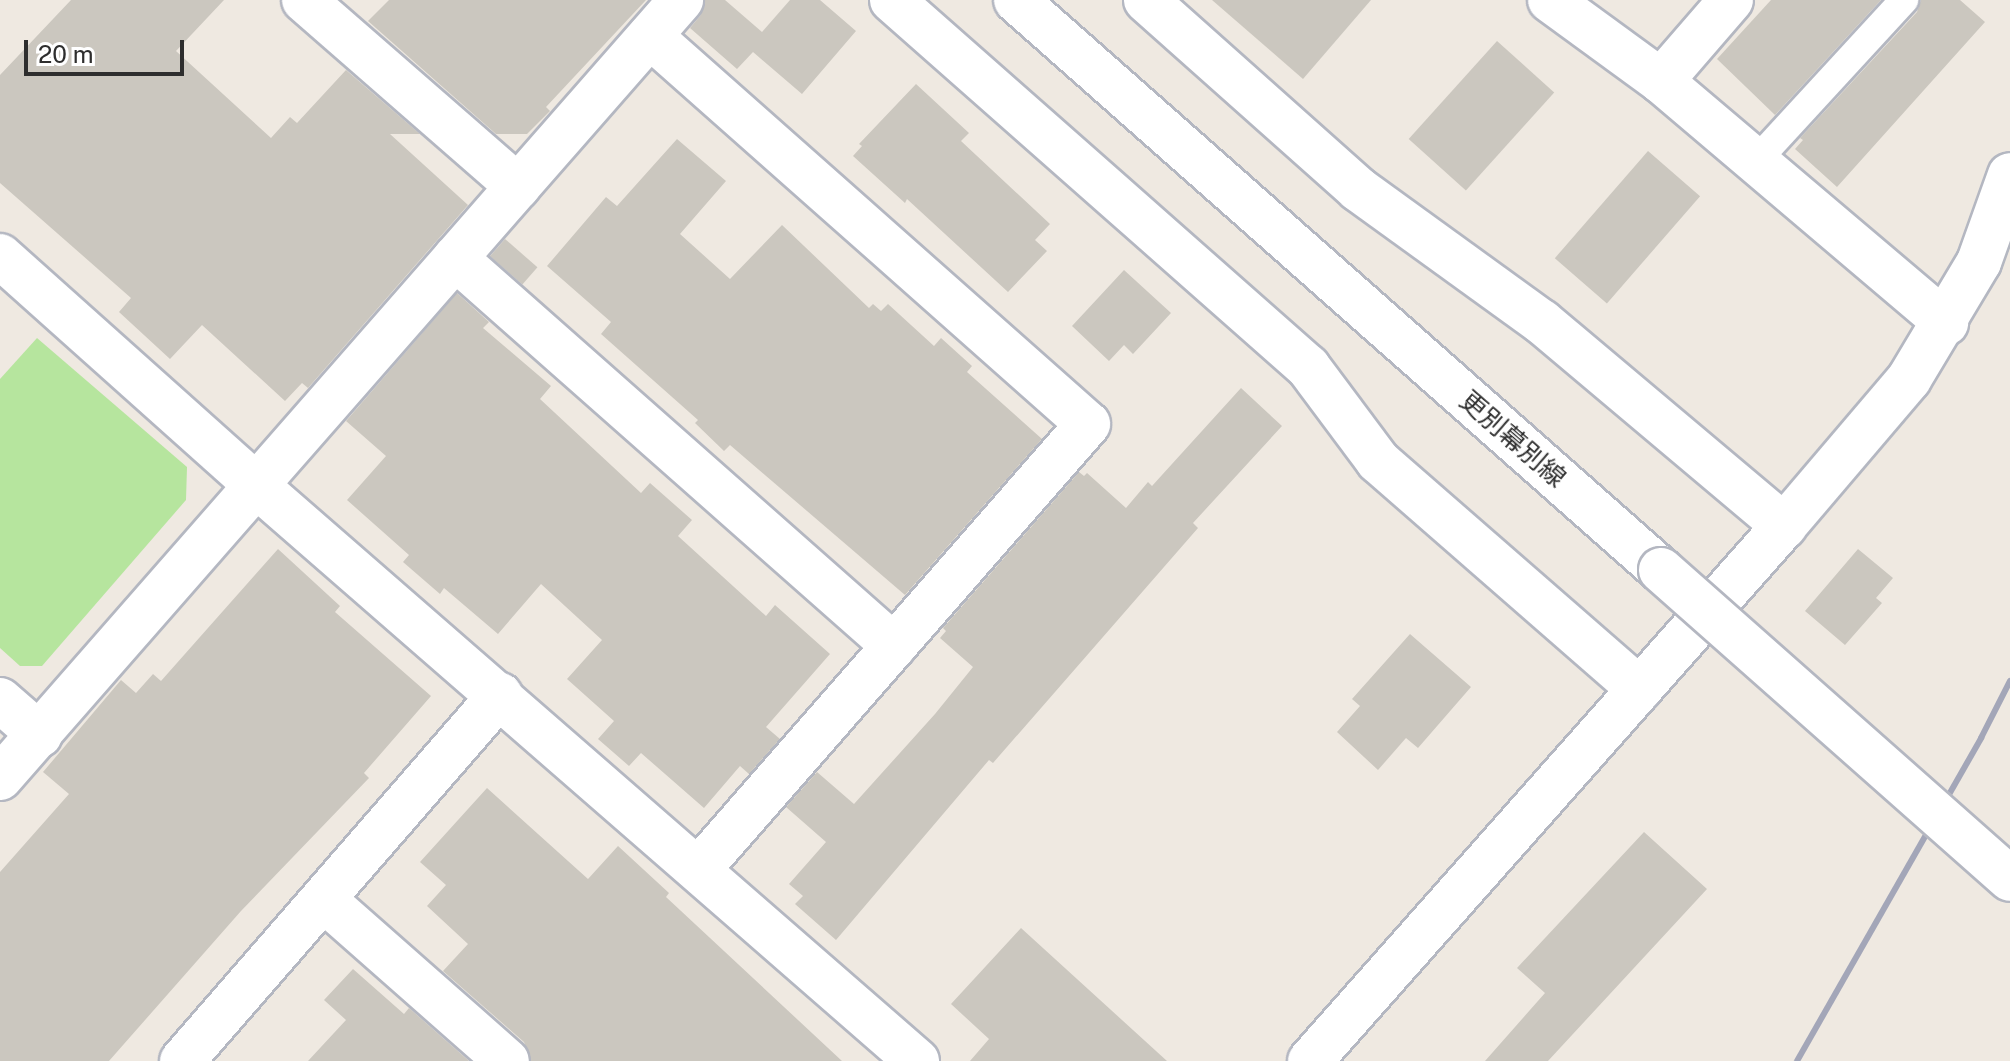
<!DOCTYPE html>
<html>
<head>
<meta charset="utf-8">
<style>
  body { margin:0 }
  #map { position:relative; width:2010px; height:1061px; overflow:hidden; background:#efe9e1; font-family:"Public Sans","Noto Sans JP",sans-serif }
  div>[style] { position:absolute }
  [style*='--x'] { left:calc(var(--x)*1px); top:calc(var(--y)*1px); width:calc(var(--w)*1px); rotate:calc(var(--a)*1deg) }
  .green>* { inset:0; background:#b6e59e }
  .building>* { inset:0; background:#cbc7bf; transform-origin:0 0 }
  .roads { filter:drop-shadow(2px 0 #b4b7c1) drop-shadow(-2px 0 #b4b7c1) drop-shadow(0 2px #b4b7c1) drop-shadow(0 -2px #b4b7c1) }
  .service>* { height:28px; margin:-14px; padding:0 14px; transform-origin:14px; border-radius:14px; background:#fff }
  .minor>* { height:44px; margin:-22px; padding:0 22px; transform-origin:22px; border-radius:22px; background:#fff }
  .secondary>* { height:44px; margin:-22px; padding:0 22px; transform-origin:22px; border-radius:22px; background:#fff }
  .rail>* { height:6px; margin:-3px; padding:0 3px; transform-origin:3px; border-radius:3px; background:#a3a6b8 }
  .bridges { filter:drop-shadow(2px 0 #b4b7c1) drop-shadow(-2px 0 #b4b7c1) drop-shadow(0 2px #b4b7c1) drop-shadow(0 -2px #b4b7c1) }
  .secondary-bridge>* { height:44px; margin:-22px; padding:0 22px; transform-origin:22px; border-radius:22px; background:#fff }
  span { translate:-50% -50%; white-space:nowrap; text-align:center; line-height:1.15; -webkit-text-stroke:6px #fff; paint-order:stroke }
  .street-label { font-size:26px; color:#2e2e2e }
  .scale { position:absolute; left:24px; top:40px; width:160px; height:36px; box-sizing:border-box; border:4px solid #2e2e2e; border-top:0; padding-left:10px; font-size:24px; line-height:28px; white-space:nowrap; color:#2e2e2e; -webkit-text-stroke:6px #fff; paint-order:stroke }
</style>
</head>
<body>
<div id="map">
  <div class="green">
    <div style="clip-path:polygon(37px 338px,187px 467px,186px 500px,42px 666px,20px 666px,0 648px,0 379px)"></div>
  </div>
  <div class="building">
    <div style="clip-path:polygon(71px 0,224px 0,176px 51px,271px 138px,290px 117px,297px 123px,346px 70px,420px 134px,390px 134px,468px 205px,308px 388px,302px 383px,285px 401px,202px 325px,170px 359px,119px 312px,131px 298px,0 183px,0 75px)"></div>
    <div style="clip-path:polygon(389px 0,646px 0,546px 107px,550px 111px,527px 134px,496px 134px,368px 21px)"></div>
    <div style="clip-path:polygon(705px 0,725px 0,762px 32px,790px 0,820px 0,856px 31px,802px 94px,753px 52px,737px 69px,690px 28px,700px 16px)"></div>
    <div style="clip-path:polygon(1212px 0,1371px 0,1303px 79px)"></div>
    <div style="clip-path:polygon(1771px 0,1881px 0,1775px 115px,1717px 59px)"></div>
    <div style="clip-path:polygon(1921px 0,1960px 0,1985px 22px,1837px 187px,1795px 149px,1803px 140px,1800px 138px,1917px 12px)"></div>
    <div style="left:1497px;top:41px;width:77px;height:132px;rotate:42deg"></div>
    <div style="clip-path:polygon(916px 84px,969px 133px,961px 141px,1050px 224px,1035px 240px,1047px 251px,1008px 292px,907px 199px,905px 203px,853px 156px,862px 146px,859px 144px)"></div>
    <div style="clip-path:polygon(677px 139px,726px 181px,680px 234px,730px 279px,782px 225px,869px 308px,873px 304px,881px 311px,888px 304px,934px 346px,941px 338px,972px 366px,967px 372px,1042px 439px,905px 595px,730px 445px,724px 451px,695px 423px,698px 420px,601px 334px,611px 322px,547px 266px,606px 197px,617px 206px)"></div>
    <div style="left:1648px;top:151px;width:69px;height:142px;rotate:41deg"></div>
    <div style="left:505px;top:239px;width:43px;height:23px;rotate:41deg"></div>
    <div style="clip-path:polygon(1124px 270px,1171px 313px,1133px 354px,1124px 345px,1109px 361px,1072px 326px)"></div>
    <div style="clip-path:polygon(457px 293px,489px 322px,483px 328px,551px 386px,540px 399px,641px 493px,650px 483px,692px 520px,678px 536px,766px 616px,775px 605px,830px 654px,766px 727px,780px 739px,749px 774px,740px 766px,704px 808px,641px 753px,629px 766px,598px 739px,614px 721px,567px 679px,602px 640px,541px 584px,498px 634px,444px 588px,440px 594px,403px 562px,409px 555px,347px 500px,386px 456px,346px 421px)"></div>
    <div style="clip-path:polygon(1241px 388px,1282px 426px,1193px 523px,1198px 528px,993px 763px,989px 760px,836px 940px,795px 904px,803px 896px,789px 884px,826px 842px,786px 807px,817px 772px,854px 804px,935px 714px,973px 667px,940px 638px,946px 631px,943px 628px,1079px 472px,1084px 476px,1087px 473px,1126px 508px,1148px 482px,1152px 486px)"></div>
    <div style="clip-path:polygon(278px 549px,340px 606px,335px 612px,431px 696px,364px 773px,369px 778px,241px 911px,109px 1061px,0 1061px,0 872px,69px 794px,43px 772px,121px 680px,136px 693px,153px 674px,161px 681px)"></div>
    <div style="clip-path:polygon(1858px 549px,1893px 578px,1876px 598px,1882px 603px,1845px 645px,1805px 611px)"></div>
    <div style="clip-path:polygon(1410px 634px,1471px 687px,1418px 748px,1406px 738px,1378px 770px,1337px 732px,1360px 706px,1352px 699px)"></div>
    <div style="clip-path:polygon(487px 788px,588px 879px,618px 846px,669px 893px,666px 897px,842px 1061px,531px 1061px,524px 1042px,443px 971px,468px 944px,427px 906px,446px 885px,420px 862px)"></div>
    <div style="clip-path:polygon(1644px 832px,1707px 889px,1548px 1061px,1485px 1061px,1545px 993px,1517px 968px)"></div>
    <div style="clip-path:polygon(1021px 928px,1167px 1061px,970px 1061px,989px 1039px,951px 1004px)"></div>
    <div style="clip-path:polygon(353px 969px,404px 1014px,409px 1008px,469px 1061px,308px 1061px,346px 1020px,324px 1000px)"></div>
  </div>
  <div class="roads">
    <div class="service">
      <div style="--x:1756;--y:161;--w:219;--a:-47.4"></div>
    </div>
    <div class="minor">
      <div style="--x:304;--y:0;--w:284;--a:41.1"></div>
      <div style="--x:892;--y:0;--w:555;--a:41.42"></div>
      <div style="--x:1308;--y:367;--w:117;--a:53.3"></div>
      <div style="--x:1378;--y:461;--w:347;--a:41.1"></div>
      <div style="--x:1146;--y:0;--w:284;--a:41.7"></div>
      <div style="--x:1358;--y:189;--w:227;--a:35.9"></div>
      <div style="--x:1542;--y:322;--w:317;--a:40.1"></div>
      <div style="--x:1550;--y:0;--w:137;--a:36.1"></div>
      <div style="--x:1661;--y:81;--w:374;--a:40.3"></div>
      <div style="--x:650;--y:36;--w:585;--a:41.54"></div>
      <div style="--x:1088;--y:424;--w:591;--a:131.16"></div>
      <div style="--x:1661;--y:81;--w:107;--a:-49.2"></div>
      <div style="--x:0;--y:256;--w:346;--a:41.8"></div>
      <div style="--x:258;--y:487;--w:874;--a:41.06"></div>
      <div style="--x:455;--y:258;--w:586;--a:41.47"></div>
      <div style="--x:0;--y:700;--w:53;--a:41.2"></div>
      <div style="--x:0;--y:778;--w:1034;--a:-48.8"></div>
      <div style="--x:323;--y:899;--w:245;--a:41.4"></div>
      <div style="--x:182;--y:1061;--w:485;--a:-49"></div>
      <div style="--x:1310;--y:1061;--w:715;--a:-48.46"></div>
      <div style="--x:1784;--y:526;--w:193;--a:-49.6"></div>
      <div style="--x:1909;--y:379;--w:136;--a:-59.1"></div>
      <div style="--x:1979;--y:262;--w:92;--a:-70.4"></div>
    </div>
    <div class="secondary">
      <div style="--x:1016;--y:0;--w:861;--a:41.47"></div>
    </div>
  </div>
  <div class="rail">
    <div style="--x:1797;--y:1061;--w:372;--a:-60.3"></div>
    <div style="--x:1981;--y:738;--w:64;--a:-63"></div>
  </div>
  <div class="bridges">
    <div class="secondary-bridge">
      <div style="--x:1661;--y:570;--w:466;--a:41.5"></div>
    </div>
  </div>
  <div class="street-label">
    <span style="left:1513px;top:439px;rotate:41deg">更別幕別線</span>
  </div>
  <div class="scale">20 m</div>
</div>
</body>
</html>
